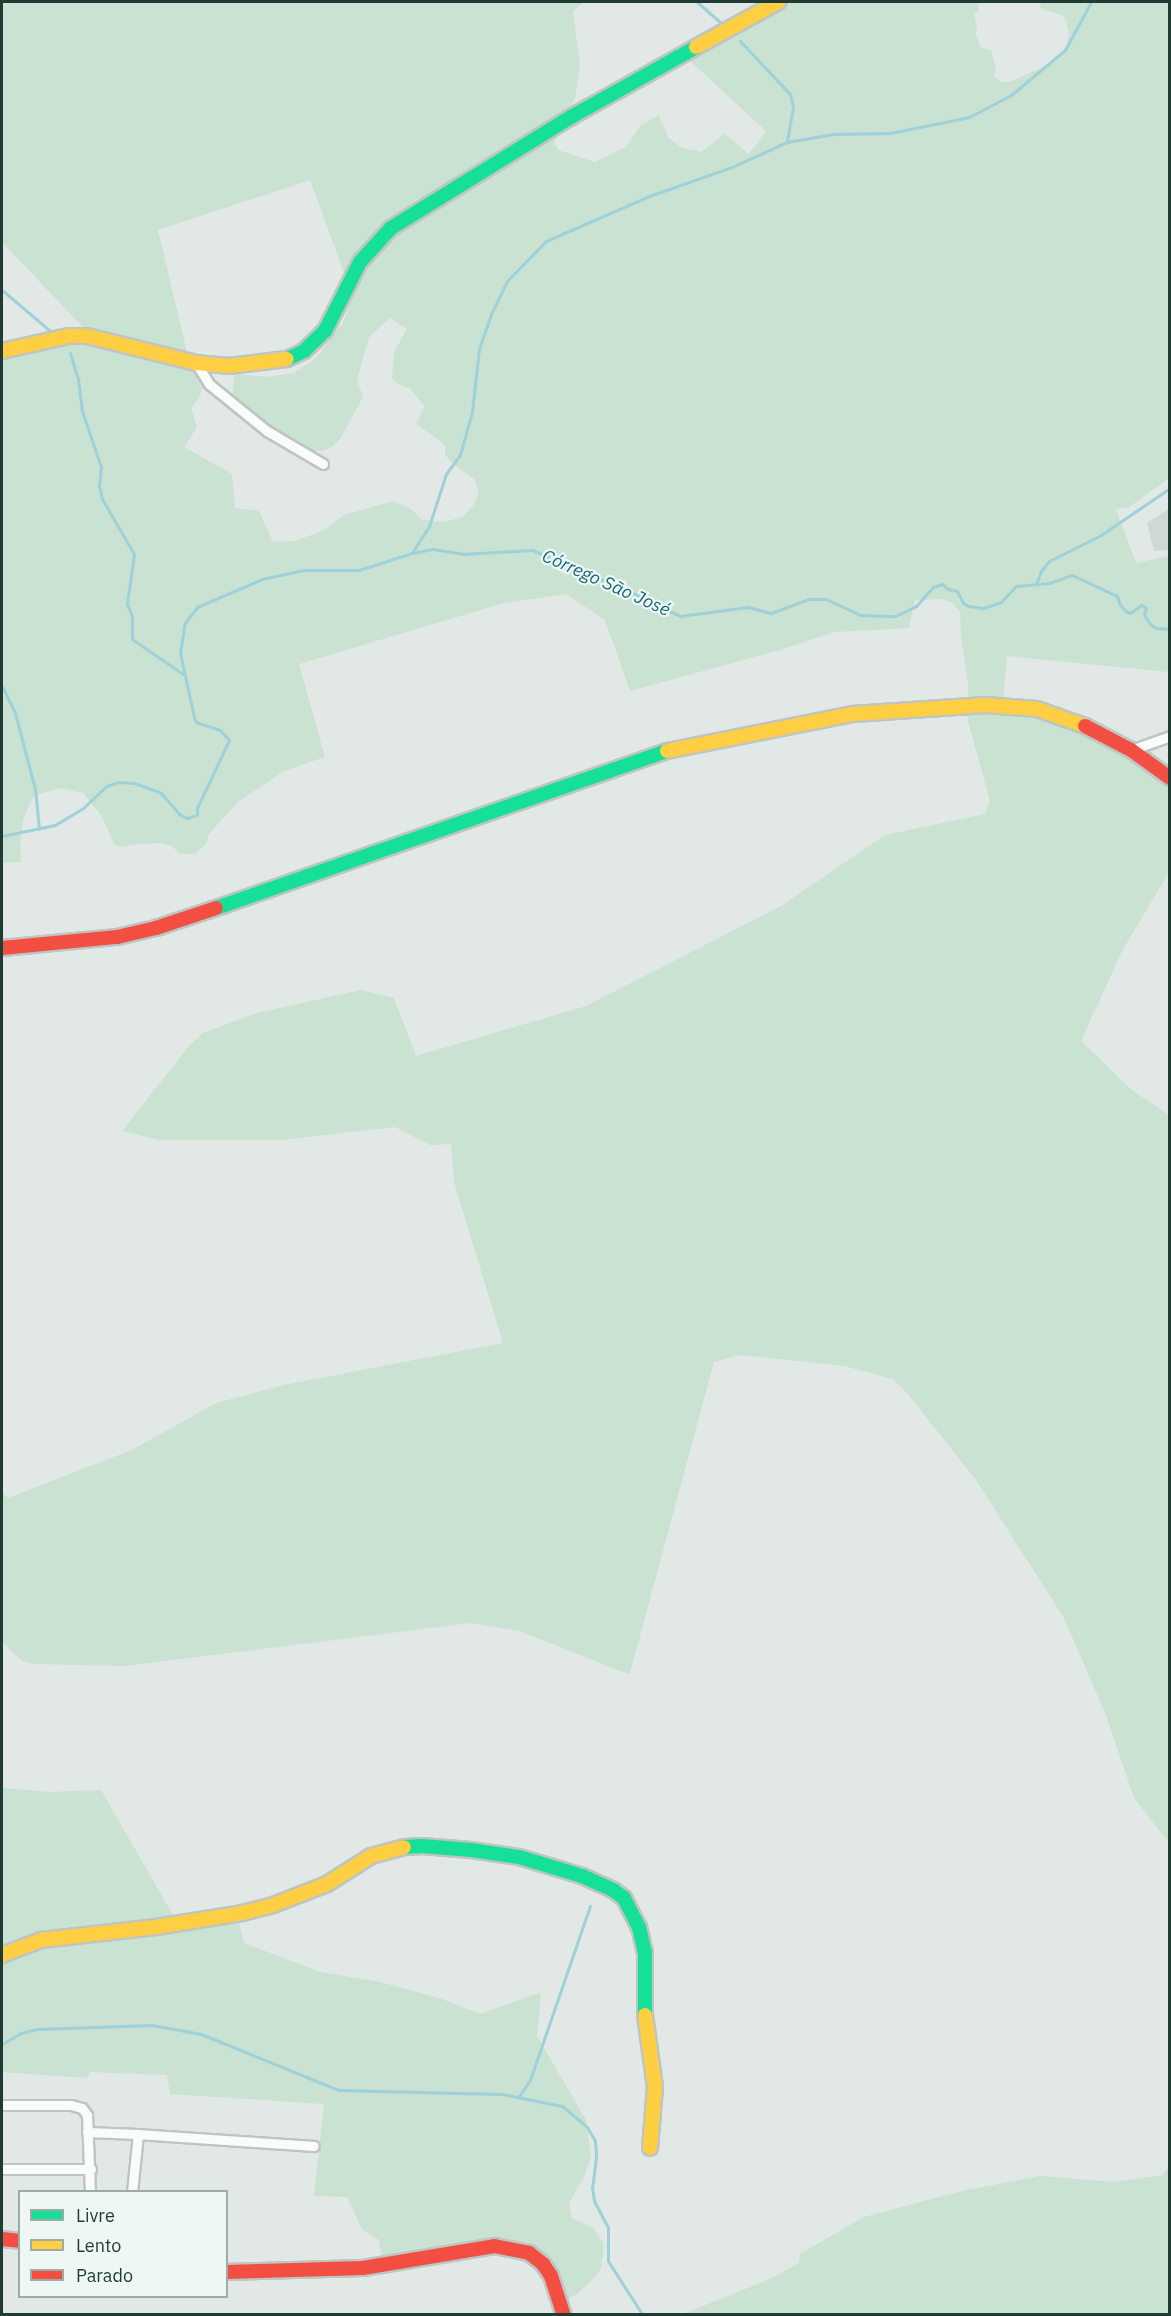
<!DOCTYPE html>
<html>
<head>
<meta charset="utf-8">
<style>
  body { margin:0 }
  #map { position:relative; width:1171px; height:2316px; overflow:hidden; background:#e1e8e5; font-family:"IBM Plex Sans",sans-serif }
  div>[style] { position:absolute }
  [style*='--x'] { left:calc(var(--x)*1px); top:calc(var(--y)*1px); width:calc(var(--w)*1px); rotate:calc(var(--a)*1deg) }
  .built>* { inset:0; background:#ced9d5 }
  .green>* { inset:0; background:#c9e2d1 }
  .stream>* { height:3px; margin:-1.5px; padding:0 1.5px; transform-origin:1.5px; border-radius:1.5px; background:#9ed1d8 }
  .roads { filter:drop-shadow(2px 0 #bec5c2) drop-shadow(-2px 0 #bec5c2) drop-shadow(0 2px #bec5c2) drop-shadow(0 -2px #bec5c2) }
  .street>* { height:9px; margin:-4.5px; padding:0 4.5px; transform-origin:4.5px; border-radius:4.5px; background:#fafcfb }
  .fast>* { height:14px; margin:-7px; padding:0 7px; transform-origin:7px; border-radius:7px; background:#16e098 }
  .slow>* { height:14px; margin:-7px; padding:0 7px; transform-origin:7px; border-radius:7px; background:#ffcf43 }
  .jam>* { height:14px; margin:-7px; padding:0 7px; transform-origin:7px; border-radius:7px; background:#f24e42 }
  span { translate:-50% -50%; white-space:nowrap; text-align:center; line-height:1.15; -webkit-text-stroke:4.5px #eef7f3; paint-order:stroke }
  .water-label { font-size:18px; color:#176979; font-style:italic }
  .frame { position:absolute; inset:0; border:3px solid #1f3b33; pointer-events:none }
  .legend { position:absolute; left:18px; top:2190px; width:210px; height:108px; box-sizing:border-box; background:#eef7f3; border:2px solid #9baca6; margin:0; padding:8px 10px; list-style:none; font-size:18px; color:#1f3b33 }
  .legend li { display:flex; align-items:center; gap:12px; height:30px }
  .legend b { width:30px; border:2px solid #9baca6 }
</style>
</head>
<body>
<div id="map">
  <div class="built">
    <div style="clip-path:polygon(1169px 509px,1169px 550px,1154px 551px,1147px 523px)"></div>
  </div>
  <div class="green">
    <div style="clip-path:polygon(evenodd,2px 2px,583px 2px,573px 12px,580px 65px,575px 98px,554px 142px,558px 150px,595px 162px,626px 147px,641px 125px,659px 115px,668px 137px,682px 148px,701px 152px,725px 134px,749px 154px,766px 131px,687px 58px,784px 8px,780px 2px,978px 2px,979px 11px,974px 13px,977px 31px,975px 33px,981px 48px,991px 50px,996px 70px,993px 76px,1002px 82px,1010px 82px,1054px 62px,1066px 47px,1069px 35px,1066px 20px,1062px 15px,1041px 9px,1040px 2px,1169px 2px,1169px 478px,1128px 508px,1116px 509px,1136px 563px,1169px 556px,1169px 672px,1007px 656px,1003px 700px,1003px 712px,1058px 720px,1137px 763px,1169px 787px,1169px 872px,1122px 951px,1081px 1041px,1132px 1090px,1169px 1115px,1169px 1843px,1134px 1798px,1106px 1715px,1064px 1618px,976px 1480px,908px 1394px,893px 1379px,844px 1366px,740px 1355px,714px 1362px,630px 1673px,628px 1674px,520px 1631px,471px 1623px,124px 1666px,33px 1664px,21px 1660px,2px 1642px,2px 1493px,8px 1498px,132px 1450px,216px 1403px,284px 1385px,503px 1343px,454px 1182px,451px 1144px,430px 1145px,395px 1127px,281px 1140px,160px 1140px,122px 1131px,189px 1046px,203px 1033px,257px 1013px,361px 990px,394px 998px,416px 1056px,586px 1006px,781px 906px,885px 835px,985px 814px,990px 801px,968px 721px,968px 683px,961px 636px,960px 612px,951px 602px,941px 599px,915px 600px,909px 628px,834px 632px,780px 650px,630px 691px,605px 620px,566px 594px,504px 603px,299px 664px,325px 757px,284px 771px,238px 802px,208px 835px,207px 843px,195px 854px,181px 854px,170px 845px,161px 843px,137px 844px,121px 847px,114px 844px,101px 815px,83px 793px,60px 788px,35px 795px,27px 810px,23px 820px,20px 846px,22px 862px,2px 863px,2px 358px,95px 340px,2px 242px,2px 2px,310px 180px,353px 297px,342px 324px,316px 358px,294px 373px,267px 377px,235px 374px,232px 397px,302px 450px,321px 451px,332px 447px,340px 439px,363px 397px,357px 380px,369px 337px,390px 318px,407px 329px,394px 352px,392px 378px,398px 384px,409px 388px,425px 406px,416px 424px,439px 440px,445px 446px,445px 455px,457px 467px,474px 479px,479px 493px,473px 506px,463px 517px,444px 522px,422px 520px,411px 509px,393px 501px,344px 515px,322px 531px,295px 541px,273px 542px,259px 511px,235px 508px,232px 474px,184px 447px,197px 427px,191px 408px,200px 395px,209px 369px,190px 365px,158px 230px,310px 180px)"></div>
    <div style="clip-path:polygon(2px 1788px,50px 1792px,101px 1790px,181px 1929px,239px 1923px,244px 1943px,320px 1972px,380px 1982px,442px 1999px,480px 2014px,541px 1992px,537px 2036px,586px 2120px,591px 2157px,584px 2177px,569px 2203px,572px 2218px,594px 2229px,604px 2244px,601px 2268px,595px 2277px,578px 2293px,560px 2304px,540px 2262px,518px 2254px,484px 2249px,384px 2270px,379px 2240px,362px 2229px,347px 2197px,314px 2196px,324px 2104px,170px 2094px,167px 2075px,90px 2072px,87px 2078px,2px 2072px)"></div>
    <div style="clip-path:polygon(1169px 2167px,1169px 2314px,683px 2314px,770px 2279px,799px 2263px,800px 2254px,864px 2217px,962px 2191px,1040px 2176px,1114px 2182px,1163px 2175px)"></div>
  </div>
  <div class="stream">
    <div style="--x:697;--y:2;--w:37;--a:41"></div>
    <div style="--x:740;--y:41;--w:73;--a:46.7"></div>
    <div style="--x:790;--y:94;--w:13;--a:77"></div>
    <div style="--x:793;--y:107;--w:36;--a:100"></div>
    <div style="--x:2;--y:290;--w:70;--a:40.3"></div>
    <div style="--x:70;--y:353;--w:27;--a:73"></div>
    <div style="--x:78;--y:379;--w:32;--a:83"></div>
    <div style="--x:82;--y:411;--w:59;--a:71.3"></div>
    <div style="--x:101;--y:467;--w:19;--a:96"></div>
    <div style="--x:99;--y:486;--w:13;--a:77"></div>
    <div style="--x:102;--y:499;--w:64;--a:59.8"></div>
    <div style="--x:134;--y:554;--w:50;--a:98"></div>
    <div style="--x:127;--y:604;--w:13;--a:67"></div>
    <div style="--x:132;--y:616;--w:23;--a:90"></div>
    <div style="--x:132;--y:639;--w:62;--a:34.5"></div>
    <div style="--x:413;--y:551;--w:30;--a:-57"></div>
    <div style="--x:429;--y:526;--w:55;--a:-71.9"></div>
    <div style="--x:446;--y:474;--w:24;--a:-54"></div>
    <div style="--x:460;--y:455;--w:45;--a:-74.4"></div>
    <div style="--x:472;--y:412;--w:63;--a:-83.7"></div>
    <div style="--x:479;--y:349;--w:37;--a:-71"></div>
    <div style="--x:491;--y:314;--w:37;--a:-64"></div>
    <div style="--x:507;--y:281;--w:56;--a:-45.7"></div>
    <div style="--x:546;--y:241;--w:116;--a:-23.5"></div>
    <div style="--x:652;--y:195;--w:85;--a:-19.3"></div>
    <div style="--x:732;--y:167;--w:60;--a:-24.4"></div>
    <div style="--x:787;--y:142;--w:47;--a:-9.9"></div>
    <div style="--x:833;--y:134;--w:57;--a:-1"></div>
    <div style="--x:890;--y:133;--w:81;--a:-11.4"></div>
    <div style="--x:969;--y:117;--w:47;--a:-27.6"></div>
    <div style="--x:1011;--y:95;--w:70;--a:-39.8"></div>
    <div style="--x:1065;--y:50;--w:55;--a:-61.6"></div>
    <div style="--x:1036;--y:584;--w:14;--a:-69"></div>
    <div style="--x:1041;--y:571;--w:13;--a:-51"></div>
    <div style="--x:1049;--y:561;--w:58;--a:-26.6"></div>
    <div style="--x:1101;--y:535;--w:83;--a:-34.3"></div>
    <div style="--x:2;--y:686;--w:30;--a:64"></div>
    <div style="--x:15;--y:713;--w:79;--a:75.3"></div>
    <div style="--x:35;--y:789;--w:40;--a:84.3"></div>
    <div style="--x:2;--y:836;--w:54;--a:-11.7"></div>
    <div style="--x:55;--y:825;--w:33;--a:-31"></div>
    <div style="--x:83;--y:808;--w:33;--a:-43"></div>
    <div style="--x:107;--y:786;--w:12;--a:-20"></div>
    <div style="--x:118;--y:782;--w:16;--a:4"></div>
    <div style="--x:134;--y:783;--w:29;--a:20"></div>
    <div style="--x:161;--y:793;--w:28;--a:49"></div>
    <div style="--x:179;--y:814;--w:9;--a:27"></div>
    <div style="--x:187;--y:818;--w:10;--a:-17"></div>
    <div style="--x:197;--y:815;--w:7;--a:-90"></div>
    <div style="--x:197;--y:808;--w:75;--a:-64.8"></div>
    <div style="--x:229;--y:740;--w:13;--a:-132"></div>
    <div style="--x:220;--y:730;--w:25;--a:-162"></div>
    <div style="--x:196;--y:722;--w:5;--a:-112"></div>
    <div style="--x:194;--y:717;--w:66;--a:-102.3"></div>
    <div style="--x:180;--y:653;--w:30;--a:-81"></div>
    <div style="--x:185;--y:623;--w:20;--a:-53"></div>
    <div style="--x:197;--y:607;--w:71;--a:-23.3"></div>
    <div style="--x:262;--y:579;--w:43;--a:-12.1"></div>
    <div style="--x:304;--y:570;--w:55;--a:0"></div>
    <div style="--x:359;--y:570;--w:56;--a:-17.8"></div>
    <div style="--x:412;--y:553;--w:21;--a:-11"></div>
    <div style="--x:433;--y:549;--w:30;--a:9"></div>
    <div style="--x:463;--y:554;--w:69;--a:-3.3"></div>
    <div style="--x:532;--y:550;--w:105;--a:22.9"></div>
    <div style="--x:629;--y:591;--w:57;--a:26.1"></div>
    <div style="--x:680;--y:616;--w:69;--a:-7.5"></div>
    <div style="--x:748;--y:607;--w:24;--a:15"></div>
    <div style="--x:771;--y:613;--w:40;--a:-20.2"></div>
    <div style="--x:809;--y:599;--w:17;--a:0"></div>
    <div style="--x:826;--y:599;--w:38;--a:25"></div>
    <div style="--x:860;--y:615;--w:35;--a:2"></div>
    <div style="--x:895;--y:616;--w:23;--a:-25"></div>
    <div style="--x:916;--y:606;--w:25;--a:-48"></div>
    <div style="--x:933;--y:587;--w:9;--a:-18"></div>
    <div style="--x:942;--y:584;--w:8;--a:40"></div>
    <div style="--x:948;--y:589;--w:9;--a:13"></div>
    <div style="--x:957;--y:591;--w:13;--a:63"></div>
    <div style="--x:963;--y:603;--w:6;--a:31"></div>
    <div style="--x:968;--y:606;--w:15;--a:8"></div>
    <div style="--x:983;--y:608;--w:19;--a:-18"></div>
    <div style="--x:1001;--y:602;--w:22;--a:-47"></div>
    <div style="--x:1016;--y:586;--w:33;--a:-5"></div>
    <div style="--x:1049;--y:583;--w:24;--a:-19"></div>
    <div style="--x:1072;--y:575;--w:50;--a:25"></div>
    <div style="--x:1117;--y:596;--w:9;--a:72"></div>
    <div style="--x:1120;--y:605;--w:10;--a:45"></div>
    <div style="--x:1127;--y:612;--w:3;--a:18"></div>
    <div style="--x:1130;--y:613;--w:14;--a:-36"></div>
    <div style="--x:1141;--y:605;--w:6;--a:31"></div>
    <div style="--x:1146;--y:608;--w:7;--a:106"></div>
    <div style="--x:1144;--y:615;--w:11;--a:56"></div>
    <div style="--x:1150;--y:624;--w:7;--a:34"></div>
    <div style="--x:1156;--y:628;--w:14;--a:4"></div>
    <div style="--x:2;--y:2044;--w:22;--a:-30"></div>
    <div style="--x:21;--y:2033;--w:16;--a:-14"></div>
    <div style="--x:37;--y:2029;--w:115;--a:-2"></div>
    <div style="--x:152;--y:2025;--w:50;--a:10.4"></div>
    <div style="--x:201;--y:2034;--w:148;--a:22.2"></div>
    <div style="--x:338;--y:2090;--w:164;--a:1.4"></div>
    <div style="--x:502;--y:2094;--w:61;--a:11.3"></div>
    <div style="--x:562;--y:2106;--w:33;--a:40"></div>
    <div style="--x:587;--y:2127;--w:16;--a:60"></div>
    <div style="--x:595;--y:2141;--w:16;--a:86"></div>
    <div style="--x:596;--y:2157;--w:31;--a:97"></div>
    <div style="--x:592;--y:2188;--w:13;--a:81"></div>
    <div style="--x:594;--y:2201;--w:30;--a:62"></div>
    <div style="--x:608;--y:2227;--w:34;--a:90"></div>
    <div style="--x:608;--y:2261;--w:63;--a:57.3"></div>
    <div style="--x:519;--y:2096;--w:19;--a:-55"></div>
    <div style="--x:530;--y:2080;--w:184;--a:-71"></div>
  </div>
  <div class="roads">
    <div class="street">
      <div style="--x:196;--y:363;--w:25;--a:58"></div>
      <div style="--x:209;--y:384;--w:75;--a:39"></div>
      <div style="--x:267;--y:431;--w:65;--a:30.5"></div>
      <div style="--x:1131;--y:750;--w:41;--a:-19.7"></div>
      <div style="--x:2;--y:2105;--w:69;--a:0"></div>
      <div style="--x:71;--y:2105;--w:11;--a:15"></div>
      <div style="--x:82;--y:2108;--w:9;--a:54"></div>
      <div style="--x:87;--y:2115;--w:77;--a:87.8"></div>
      <div style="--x:87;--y:2132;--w:51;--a:2.2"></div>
      <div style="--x:2;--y:2169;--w:89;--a:0"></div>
      <div style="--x:132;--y:2192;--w:58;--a:-84.1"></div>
      <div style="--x:138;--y:2134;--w:176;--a:3.9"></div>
    </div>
    <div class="fast">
      <div style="--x:287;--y:359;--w:19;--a:-25"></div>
      <div style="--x:304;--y:351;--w:29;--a:-44"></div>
      <div style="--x:325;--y:331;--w:77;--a:-63.1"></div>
      <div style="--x:360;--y:262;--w:46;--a:-47.6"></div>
      <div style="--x:391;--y:228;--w:211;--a:-31.7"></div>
      <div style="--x:571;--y:117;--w:143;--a:-29.2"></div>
      <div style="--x:216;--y:908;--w:478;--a:-19.2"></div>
      <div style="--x:404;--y:1847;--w:18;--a:-3"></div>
      <div style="--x:422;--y:1846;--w:49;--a:4.7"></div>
      <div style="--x:471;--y:1850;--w:49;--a:8.3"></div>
      <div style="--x:519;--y:1857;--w:66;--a:16.8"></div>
      <div style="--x:582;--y:1876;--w:34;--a:24"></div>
      <div style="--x:613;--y:1890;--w:14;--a:36"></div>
      <div style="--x:624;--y:1898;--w:33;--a:63"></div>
      <div style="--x:639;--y:1927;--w:26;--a:77"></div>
      <div style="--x:645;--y:1952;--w:63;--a:90"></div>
    </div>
    <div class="slow">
      <div style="--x:696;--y:47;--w:94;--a:-28.8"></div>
      <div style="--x:2;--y:351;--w:69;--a:-12.6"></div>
      <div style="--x:69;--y:336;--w:18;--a:0"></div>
      <div style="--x:87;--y:336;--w:112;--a:13.9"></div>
      <div style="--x:196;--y:363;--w:33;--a:5"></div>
      <div style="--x:229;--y:366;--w:58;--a:-6.9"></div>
      <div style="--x:667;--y:751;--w:190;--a:-11.3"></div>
      <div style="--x:853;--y:714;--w:133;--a:-3.9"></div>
      <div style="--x:986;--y:705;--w:51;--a:4.5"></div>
      <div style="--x:1037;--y:709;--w:51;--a:19.5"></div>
      <div style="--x:2;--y:1955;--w:42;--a:-21"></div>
      <div style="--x:41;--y:1940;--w:116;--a:-6.4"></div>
      <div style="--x:156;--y:1927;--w:87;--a:-9.2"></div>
      <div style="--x:242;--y:1913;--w:32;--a:-14"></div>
      <div style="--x:273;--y:1905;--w:58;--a:-21.3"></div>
      <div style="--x:327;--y:1884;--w:52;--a:-32.5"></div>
      <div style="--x:371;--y:1856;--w:34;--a:-15"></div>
      <div style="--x:645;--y:2015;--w:73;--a:82.1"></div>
      <div style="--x:655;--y:2087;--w:61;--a:94.7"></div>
    </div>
    <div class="jam">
      <div style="--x:1085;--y:726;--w:52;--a:27.6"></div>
      <div style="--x:1131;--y:750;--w:48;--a:35.7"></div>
      <div style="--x:2;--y:948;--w:116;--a:-5.5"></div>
      <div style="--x:117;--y:937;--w:40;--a:-13"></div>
      <div style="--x:156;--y:928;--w:63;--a:-18.4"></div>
      <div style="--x:2;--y:2239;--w:18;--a:6"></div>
      <div style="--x:226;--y:2272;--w:137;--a:-1.7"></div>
      <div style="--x:363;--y:2268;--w:133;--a:-9.5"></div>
      <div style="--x:494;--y:2246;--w:36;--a:11"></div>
      <div style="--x:529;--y:2253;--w:18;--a:38"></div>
      <div style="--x:543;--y:2264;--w:14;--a:56"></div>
      <div style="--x:551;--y:2276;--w:40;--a:72"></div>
    </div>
  </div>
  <div class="water-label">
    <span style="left:606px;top:583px;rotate:24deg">Córrego São José</span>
  </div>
  <div class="frame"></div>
  <ul class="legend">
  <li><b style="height:8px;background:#16e098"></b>Livre</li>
  <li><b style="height:8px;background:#ffcf43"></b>Lento</li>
  <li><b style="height:8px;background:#f24e42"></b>Parado</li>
  </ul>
</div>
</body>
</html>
